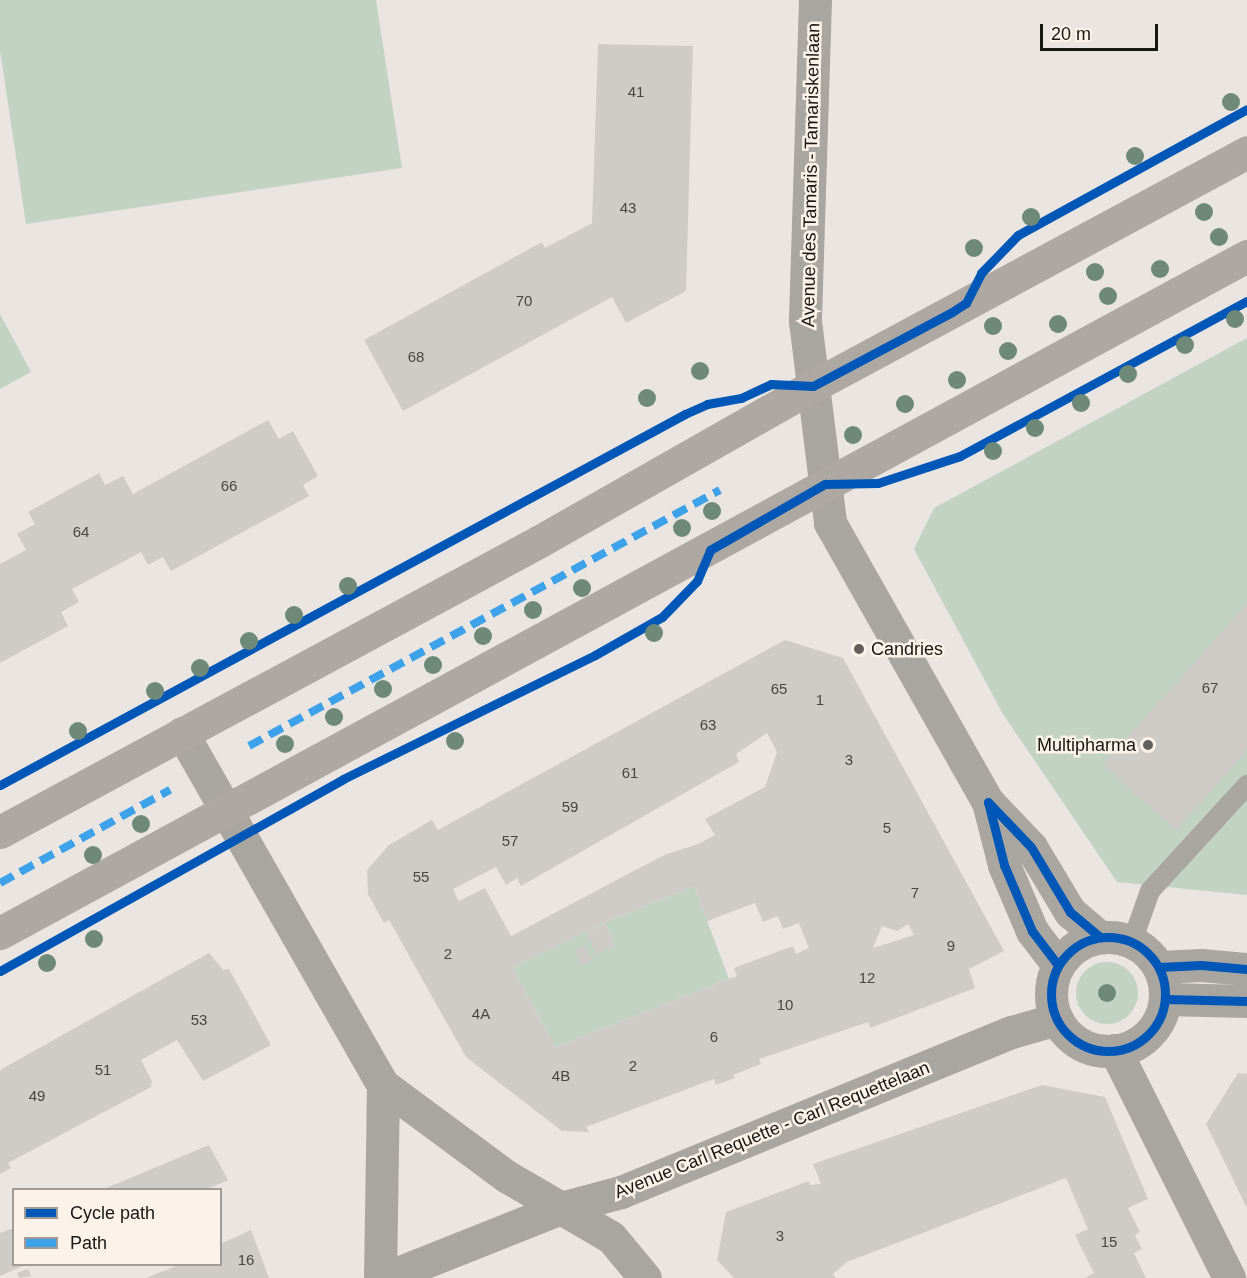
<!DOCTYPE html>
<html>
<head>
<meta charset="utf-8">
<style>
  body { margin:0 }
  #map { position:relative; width:1247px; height:1278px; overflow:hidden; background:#eae5e0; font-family:Arial,sans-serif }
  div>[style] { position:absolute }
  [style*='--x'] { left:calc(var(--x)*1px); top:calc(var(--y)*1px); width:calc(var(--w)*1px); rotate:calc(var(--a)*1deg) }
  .green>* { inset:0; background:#c2d2c3 }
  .round { border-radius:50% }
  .building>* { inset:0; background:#cfcbc7; transform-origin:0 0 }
  .lane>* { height:20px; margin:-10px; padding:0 10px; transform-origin:10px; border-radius:10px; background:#a9a59f }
  .street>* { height:33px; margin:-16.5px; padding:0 16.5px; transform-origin:16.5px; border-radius:16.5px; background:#a9a59f }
  .street>.ring { margin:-16.5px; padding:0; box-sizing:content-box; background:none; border:33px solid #a9a59f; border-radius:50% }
  .primary>* { height:33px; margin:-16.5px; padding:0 16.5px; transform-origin:16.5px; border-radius:16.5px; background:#ada8a1 }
  .quiet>* { height:8px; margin-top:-4px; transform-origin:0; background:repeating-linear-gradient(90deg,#3da2ea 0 15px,transparent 0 23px) }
  .cycleway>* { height:9px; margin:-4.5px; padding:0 4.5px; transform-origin:4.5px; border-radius:4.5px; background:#0057b8 }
  .cycleway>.ring { margin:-4.5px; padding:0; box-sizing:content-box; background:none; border:9px solid #0057b8; border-radius:50% }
  .trees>* { width:18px; height:18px; margin:-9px; border-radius:50%; background:#6e8978 }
  .dots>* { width:16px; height:16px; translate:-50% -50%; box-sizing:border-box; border:3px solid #fbf3ea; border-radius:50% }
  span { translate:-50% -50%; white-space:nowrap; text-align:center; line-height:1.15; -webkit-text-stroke:5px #fbf3ea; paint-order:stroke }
  .number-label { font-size:15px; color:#494642 }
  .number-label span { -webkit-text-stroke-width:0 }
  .street-label { font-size:18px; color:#181612 }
  .poi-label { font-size:18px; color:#181612 }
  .left { translate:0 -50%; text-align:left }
  .right { translate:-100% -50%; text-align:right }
  .legend { position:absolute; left:12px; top:1188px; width:210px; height:78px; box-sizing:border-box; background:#fbf3ea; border:2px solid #a09b94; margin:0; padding:8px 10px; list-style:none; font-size:18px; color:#181612 }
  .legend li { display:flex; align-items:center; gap:12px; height:30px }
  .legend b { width:30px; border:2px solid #a09b94 }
  .scale { position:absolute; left:1040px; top:24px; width:118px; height:27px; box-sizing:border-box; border:3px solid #181612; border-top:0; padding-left:8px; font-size:18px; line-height:21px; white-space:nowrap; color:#181612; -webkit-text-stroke:4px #fbf3ea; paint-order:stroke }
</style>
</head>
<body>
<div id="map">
  <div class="green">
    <div style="clip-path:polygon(0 0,376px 0,402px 168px,26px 224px,0 50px)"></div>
    <div style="clip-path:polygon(0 314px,31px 372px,0 389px)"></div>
    <div style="clip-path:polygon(1247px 338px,1247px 895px,1117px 882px,1003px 714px,914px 549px,934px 508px)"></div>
    <div style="clip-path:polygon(evenodd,694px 886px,729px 979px,555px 1047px,512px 967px,604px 923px,694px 886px,606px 924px,615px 946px,596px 953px,587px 932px,606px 924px)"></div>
    <div class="round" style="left:1076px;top:962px;width:62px;height:62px"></div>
  </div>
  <div class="building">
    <div style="clip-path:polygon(598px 44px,693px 46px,686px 291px,626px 323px,612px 297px,403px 411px,364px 340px,542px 242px,545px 248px,592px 223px)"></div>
    <div style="clip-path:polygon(268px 420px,279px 439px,293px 431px,318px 476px,303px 485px,309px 496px,171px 571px,163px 557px,148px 565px,141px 552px,72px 589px,79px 602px,61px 612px,68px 626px,0 663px,0 564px,26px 550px,17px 534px,35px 524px,28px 512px,99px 473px,105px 485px,123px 476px,133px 494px)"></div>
    <div style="clip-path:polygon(1247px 604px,1247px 750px,1176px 830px,1103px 765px)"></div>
    <div style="clip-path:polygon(evenodd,785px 640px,843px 658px,1004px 951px,969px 969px,975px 988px,870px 1028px,868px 1022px,759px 1059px,761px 1064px,733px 1075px,735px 1078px,716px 1085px,714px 1079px,586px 1127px,589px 1132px,562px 1131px,466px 1057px,389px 920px,384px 923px,368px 894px,367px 870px,389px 845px,432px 820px,438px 830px,785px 640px,767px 733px,777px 752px,765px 787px,705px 819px,715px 835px,698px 844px,664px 855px,511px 936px,485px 888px,459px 901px,453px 889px,496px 867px,506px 885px,517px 878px,521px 886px,739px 762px,736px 754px,767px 733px,785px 640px,694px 886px,707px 921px,755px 903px,763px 922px,778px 916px,783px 929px,799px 923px,809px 948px,796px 954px,793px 946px,734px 968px,737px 976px,555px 1047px,512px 967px,604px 923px,694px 886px,785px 640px,908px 924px,914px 935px,873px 948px,882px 926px,897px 931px,908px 924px)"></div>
    <div style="left:606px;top:924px;width:24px;height:21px;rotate:68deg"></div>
    <div style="left:585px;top:946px;width:16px;height:11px;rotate:68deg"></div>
    <div style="clip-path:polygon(209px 953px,223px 970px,229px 969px,271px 1045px,203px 1081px,177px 1040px,141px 1060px,152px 1081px,151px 1087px,8px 1163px,11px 1168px,0 1174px,0 1070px)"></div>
    <div style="clip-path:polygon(1238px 1073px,1247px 1074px,1247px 1208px,1206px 1124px)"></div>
    <div style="clip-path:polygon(1042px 1085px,1105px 1097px,1148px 1199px,1128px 1208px,1140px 1232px,1135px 1235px,1142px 1249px,1134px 1253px,1146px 1278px,1085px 1278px,1094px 1273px,1075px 1235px,1088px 1229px,1066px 1178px,847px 1262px,833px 1274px,836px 1278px,734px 1278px,717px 1260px,726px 1212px,809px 1181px,810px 1185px,821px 1184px,813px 1164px)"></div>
    <div style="clip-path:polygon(209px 1145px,228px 1180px,205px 1190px,104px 1189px)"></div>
    <div style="clip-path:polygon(14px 1228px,14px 1264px,27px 1264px,0 1276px,0 1233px)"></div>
    <div style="clip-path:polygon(251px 1230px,269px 1278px,146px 1278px,181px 1264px,220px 1264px,220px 1244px)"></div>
    <div style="clip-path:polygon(28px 1269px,31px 1276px,19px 1278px,17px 1273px)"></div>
  </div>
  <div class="lane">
    <div style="--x:1132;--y:942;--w:54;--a:-70.6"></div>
    <div style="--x:1150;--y:891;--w:144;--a:-47.5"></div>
  </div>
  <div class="street">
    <div style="--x:815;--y:0;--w:321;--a:91.8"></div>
    <div style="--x:805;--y:321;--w:204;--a:82.9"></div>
    <div style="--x:830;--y:523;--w:321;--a:60.5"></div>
    <div style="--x:988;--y:802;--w:65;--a:75.7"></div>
    <div style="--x:1004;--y:865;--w:72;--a:67"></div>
    <div style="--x:1032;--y:931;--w:43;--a:52.6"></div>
    <div style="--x:182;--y:733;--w:405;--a:60.3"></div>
    <div style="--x:383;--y:1085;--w:153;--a:36.5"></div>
    <div style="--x:506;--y:1176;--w:121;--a:30.2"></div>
    <div style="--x:611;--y:1237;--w:53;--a:50.3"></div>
    <div style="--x:989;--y:803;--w:61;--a:46.3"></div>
    <div style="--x:1031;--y:847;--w:76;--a:59"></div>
    <div style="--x:1070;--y:912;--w:39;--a:40"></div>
    <div class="ring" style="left:1051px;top:937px;width:81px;height:81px"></div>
    <div style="--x:1159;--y:967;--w:42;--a:-2.7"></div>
    <div style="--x:1201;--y:965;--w:46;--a:5"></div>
    <div style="--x:1165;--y:999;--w:82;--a:1.4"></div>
    <div style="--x:1115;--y:1050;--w:255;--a:63.4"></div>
    <div style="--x:380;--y:1278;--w:193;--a:-89.1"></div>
    <div style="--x:385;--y:1278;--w:189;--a:-21.7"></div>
    <div style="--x:561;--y:1208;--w:62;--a:-14.9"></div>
    <div style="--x:621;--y:1192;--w:422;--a:-22.3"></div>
    <div style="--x:1012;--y:1032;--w:47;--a:-16.1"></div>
  </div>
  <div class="primary">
    <div style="--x:0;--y:832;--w:613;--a:-28.32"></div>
    <div style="--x:540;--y:541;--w:314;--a:-29.6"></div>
    <div style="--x:813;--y:386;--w:493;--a:-28.3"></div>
    <div style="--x:0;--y:933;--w:1419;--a:-28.5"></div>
  </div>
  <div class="quiet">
    <div style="--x:249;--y:746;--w:536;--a:-28.53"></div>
    <div style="--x:0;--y:883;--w:194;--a:-28.7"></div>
  </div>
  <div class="cycleway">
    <div style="--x:0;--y:785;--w:779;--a:-28.44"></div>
    <div style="--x:685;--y:414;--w:24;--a:-24"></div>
    <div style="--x:707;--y:404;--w:35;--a:-10"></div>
    <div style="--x:741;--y:398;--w:33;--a:-25"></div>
    <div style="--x:771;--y:384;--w:42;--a:2.7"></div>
    <div style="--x:813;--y:386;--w:157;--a:-28"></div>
    <div style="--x:952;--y:312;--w:17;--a:-33"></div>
    <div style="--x:966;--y:303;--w:34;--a:-63"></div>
    <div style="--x:981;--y:273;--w:53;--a:-45.8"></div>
    <div style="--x:1018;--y:235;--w:261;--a:-28.8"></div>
    <div style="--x:988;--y:802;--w:65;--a:75.7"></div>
    <div style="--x:1004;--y:865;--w:72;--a:67"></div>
    <div style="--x:1032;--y:931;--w:43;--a:52.6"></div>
    <div style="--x:988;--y:802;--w:62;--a:46.3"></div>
    <div style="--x:1031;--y:847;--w:76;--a:59"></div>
    <div style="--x:1070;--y:912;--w:39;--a:40"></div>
    <div class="ring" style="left:1051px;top:937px;width:105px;height:105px"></div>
    <div style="--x:1159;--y:967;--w:42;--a:-2.7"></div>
    <div style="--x:1201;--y:965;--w:46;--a:5"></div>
    <div style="--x:0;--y:971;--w:393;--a:-29.2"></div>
    <div style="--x:343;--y:779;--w:281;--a:-26.2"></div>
    <div style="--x:595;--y:655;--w:77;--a:-29.6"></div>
    <div style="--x:662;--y:617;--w:50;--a:-45.8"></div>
    <div style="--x:697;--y:581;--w:34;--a:-67"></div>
    <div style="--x:710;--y:550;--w:133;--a:-29.9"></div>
    <div style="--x:825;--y:484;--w:53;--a:-1.1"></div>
    <div style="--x:878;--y:483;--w:86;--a:-18.2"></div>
    <div style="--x:960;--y:456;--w:326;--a:-28.4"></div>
    <div style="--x:1165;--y:999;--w:82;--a:1.4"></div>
  </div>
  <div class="trees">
    <div style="left:1231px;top:102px"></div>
    <div style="left:1135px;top:156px"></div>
    <div style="left:1204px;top:212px"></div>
    <div style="left:1031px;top:217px"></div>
    <div style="left:1219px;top:237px"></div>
    <div style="left:974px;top:248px"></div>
    <div style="left:1160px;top:269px"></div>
    <div style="left:1095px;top:272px"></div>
    <div style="left:1108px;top:296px"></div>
    <div style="left:1235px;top:319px"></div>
    <div style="left:1058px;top:324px"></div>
    <div style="left:993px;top:326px"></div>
    <div style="left:1185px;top:345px"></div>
    <div style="left:1008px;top:351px"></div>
    <div style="left:700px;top:371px"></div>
    <div style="left:1128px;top:374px"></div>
    <div style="left:957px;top:380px"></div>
    <div style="left:647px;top:398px"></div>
    <div style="left:1081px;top:403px"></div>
    <div style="left:905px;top:404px"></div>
    <div style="left:1035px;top:428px"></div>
    <div style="left:853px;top:435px"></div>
    <div style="left:993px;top:451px"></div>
    <div style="left:712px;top:511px"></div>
    <div style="left:682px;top:528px"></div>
    <div style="left:348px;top:586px"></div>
    <div style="left:582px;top:588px"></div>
    <div style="left:533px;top:610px"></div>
    <div style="left:294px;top:615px"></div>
    <div style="left:654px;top:633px"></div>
    <div style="left:483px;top:636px"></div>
    <div style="left:249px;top:641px"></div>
    <div style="left:433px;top:665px"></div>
    <div style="left:200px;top:668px"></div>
    <div style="left:383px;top:689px"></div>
    <div style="left:155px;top:691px"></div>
    <div style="left:334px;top:717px"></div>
    <div style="left:78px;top:731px"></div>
    <div style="left:455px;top:741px"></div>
    <div style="left:285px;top:744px"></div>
    <div style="left:141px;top:824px"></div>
    <div style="left:93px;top:855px"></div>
    <div style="left:94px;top:939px"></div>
    <div style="left:47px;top:963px"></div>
    <div style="left:1107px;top:993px"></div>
  </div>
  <div class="dots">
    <div style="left:859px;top:649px;background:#625e5a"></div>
    <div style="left:1148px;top:745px;background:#625e5a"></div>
  </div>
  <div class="number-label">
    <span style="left:636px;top:92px">41</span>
    <span style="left:628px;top:208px">43</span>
    <span style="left:524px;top:301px">70</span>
    <span style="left:416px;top:357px">68</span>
    <span style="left:229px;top:486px">66</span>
    <span style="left:81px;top:532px">64</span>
    <span style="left:1210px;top:688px">67</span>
    <span style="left:779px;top:689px">65</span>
    <span style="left:820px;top:700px">1</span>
    <span style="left:708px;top:725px">63</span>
    <span style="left:849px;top:760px">3</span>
    <span style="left:630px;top:773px">61</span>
    <span style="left:570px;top:807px">59</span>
    <span style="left:887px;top:828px">5</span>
    <span style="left:510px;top:841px">57</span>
    <span style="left:421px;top:877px">55</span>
    <span style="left:915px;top:893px">7</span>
    <span style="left:951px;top:946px">9</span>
    <span style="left:448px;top:954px">2</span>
    <span style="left:867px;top:978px">12</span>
    <span style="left:785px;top:1005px">10</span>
    <span style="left:481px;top:1014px">4A</span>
    <span style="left:199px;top:1020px">53</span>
    <span style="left:714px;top:1037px">6</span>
    <span style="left:633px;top:1066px">2</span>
    <span style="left:103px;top:1070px">51</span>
    <span style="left:561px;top:1076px">4B</span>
    <span style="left:37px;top:1096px">49</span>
    <span style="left:780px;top:1236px">3</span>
    <span style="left:1109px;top:1242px">15</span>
    <span style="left:246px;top:1260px">16</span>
  </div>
  <div class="street-label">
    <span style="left:811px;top:175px;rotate:-89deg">Avenue des Tamaris - Tamariskenlaan</span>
    <span style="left:772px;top:1130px;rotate:-22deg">Avenue Carl Requette - Carl Requettelaan</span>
  </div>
  <div class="poi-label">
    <span class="left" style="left:871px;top:649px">Candries</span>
    <span class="right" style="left:1136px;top:745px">Multipharma</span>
  </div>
  <ul class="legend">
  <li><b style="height:8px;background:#0057b8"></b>Cycle path</li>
  <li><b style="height:8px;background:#3da2ea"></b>Path</li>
  </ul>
  <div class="scale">20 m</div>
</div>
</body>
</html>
